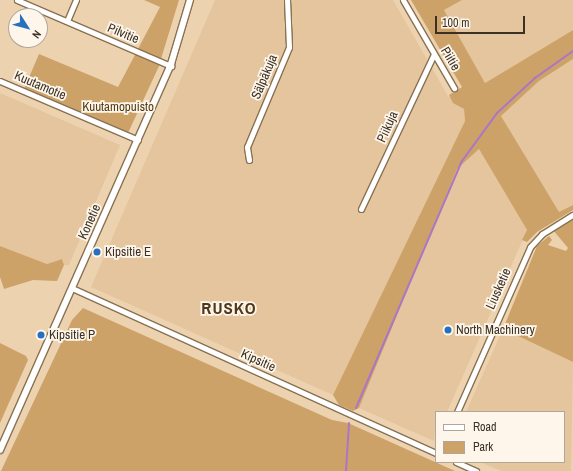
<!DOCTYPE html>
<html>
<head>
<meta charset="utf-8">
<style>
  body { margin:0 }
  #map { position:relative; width:573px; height:471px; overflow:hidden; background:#edd2af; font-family:"Archivo Narrow",sans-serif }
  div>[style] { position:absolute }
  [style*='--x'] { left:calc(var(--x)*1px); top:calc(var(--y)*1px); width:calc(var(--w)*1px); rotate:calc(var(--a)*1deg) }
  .built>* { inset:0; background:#e5c59d }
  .green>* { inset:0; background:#cda268 }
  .stream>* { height:2px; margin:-1px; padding:0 1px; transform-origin:1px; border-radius:1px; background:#ab76c5 }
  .roads { filter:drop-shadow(1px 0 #897151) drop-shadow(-1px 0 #897151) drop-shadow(0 1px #897151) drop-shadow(0 -1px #897151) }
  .minor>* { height:5px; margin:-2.5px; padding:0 2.5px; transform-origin:2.5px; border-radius:2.5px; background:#fff }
  .tertiary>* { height:6px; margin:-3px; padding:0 3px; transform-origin:3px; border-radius:3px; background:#fff }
  .dots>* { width:11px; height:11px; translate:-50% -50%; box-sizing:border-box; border:2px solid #fef6eb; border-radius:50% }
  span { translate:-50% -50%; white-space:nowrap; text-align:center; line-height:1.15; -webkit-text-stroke:3.5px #fef6eb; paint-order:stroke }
  .street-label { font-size:13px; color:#3b3023 }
  .park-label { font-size:13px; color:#533a15 }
  .poi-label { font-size:13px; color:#3b3023 }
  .left { translate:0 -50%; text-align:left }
  .district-label { font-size:17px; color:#4f391a; font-weight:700; letter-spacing:1px }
  .legend { position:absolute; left:435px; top:411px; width:130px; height:52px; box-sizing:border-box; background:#fef6eb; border:1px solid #b0a79b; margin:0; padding:5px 7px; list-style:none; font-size:12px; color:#3b3023 }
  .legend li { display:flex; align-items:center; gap:8px; height:20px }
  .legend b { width:20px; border:1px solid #b0a79b }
  .north { position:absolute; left:8px; top:8px; width:40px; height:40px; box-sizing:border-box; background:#fef6eb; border:1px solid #b0a79b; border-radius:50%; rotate:126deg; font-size:11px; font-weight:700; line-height:16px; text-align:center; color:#3b3023 }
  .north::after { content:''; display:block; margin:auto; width:14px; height:18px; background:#2770c0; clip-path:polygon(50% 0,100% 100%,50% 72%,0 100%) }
  .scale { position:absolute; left:435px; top:16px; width:90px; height:18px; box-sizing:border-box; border:2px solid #3b3023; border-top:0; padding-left:5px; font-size:12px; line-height:14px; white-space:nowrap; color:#3b3023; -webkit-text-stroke:3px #fef6eb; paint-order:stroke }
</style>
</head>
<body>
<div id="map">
  <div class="built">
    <div style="clip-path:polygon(215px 0,393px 0,448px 96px,464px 109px,465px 121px,333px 395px,91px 287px)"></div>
    <div style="clip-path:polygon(462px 0,573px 0,573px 30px,485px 83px,444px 10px)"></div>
    <div style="clip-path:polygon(573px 59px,573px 205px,559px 213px,501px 116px,539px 81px)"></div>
    <div style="clip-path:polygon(0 93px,120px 145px,69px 265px,64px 265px,62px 259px,47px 264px,0 246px)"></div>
    <div style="clip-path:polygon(479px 149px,527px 230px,447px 412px,436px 412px,434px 441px,359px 408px,457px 169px)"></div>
    <div style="clip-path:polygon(503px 329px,573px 362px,571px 471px,501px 471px,480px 462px,564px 462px,564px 412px,466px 412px)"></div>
  </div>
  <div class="green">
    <div style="clip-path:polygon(144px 0,179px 0,161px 59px,138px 49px,160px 7px)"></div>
    <div style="clip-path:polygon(411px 0,462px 0,444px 10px,485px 83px,573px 30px,573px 59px,539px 81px,501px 116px,559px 212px,573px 205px,573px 210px,537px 232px,527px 242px,522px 240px,527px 230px,479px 149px,457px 169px,359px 408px,353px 411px,339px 405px,333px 395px,465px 121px,464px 109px,453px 103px,449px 95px,462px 87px)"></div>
    <div style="clip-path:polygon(136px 53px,160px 64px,128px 133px,24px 89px,39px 54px,118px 87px)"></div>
    <div style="clip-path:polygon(573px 219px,573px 362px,503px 329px,537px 246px,549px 236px,552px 240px,548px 245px,566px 251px,568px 248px,553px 230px)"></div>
    <div style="clip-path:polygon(0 246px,47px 264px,62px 259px,64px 265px,57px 281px,33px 280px,4px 289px,0 277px)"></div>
    <div style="clip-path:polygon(83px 308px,332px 420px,348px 423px,455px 471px,1px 471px,72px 320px)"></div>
    <div style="clip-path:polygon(0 343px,26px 356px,28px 360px,0 423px)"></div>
  </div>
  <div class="stream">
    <div style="--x:356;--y:408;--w:269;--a:-66.8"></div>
    <div style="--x:462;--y:161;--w:59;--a:-53.9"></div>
    <div style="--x:497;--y:113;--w:52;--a:-42.6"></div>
    <div style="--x:535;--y:78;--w:47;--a:-35.4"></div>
    <div style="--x:346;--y:471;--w:48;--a:-86.4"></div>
  </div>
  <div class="roads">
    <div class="minor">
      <div style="--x:17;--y:0;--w:168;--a:23.2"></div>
      <div style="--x:403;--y:0;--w:102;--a:59.9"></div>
      <div style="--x:67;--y:21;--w:23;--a:-67"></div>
      <div style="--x:0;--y:81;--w:150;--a:23.1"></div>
      <div style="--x:249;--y:160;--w:13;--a:-99"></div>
      <div style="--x:247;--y:147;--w:108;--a:-67.2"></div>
      <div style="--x:289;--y:47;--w:47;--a:-92.4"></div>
      <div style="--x:361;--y:209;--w:171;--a:-64.8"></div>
      <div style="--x:72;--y:288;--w:400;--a:24.4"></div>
      <div style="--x:457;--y:412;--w:180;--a:-66.1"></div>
      <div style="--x:530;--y:247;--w:18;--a:-47"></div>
      <div style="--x:542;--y:234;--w:36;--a:-32"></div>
      <div style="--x:456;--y:462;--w:22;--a:24"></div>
    </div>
    <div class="tertiary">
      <div style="--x:0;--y:450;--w:422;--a:-66.1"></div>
      <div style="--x:171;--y:64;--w:67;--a:-73.5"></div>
    </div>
  </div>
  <div class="dots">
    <div style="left:97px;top:252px;background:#2770c0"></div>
    <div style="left:448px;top:330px;background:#2770c0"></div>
    <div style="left:41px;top:335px;background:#2770c0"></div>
  </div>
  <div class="street-label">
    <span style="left:123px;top:34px;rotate:23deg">Pilvitie</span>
    <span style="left:450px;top:59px;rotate:59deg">Piitie</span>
    <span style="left:265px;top:77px;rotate:-67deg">Sälpäkuja</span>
    <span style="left:40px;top:86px;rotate:23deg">Kuutamotie</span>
    <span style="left:388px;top:127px;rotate:-66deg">Piikuja</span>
    <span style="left:90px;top:222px;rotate:-66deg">Konetie</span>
    <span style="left:499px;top:289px;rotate:-66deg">Liusketie</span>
    <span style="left:258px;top:361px;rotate:24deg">Kipsitie</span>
  </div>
  <div class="park-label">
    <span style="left:118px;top:107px">Kuutamopuisto</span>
  </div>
  <div class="poi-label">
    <span class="left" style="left:105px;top:252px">Kipsitie E</span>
    <span class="left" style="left:456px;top:330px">North Machinery</span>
    <span class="left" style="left:49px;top:335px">Kipsitie P</span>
  </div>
  <div class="district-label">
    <span style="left:229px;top:308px">RUSKO</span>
  </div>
  <ul class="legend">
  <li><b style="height:5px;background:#fff"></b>Road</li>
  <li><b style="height:11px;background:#cda268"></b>Park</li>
  </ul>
  <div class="north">N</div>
  <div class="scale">100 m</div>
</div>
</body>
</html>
